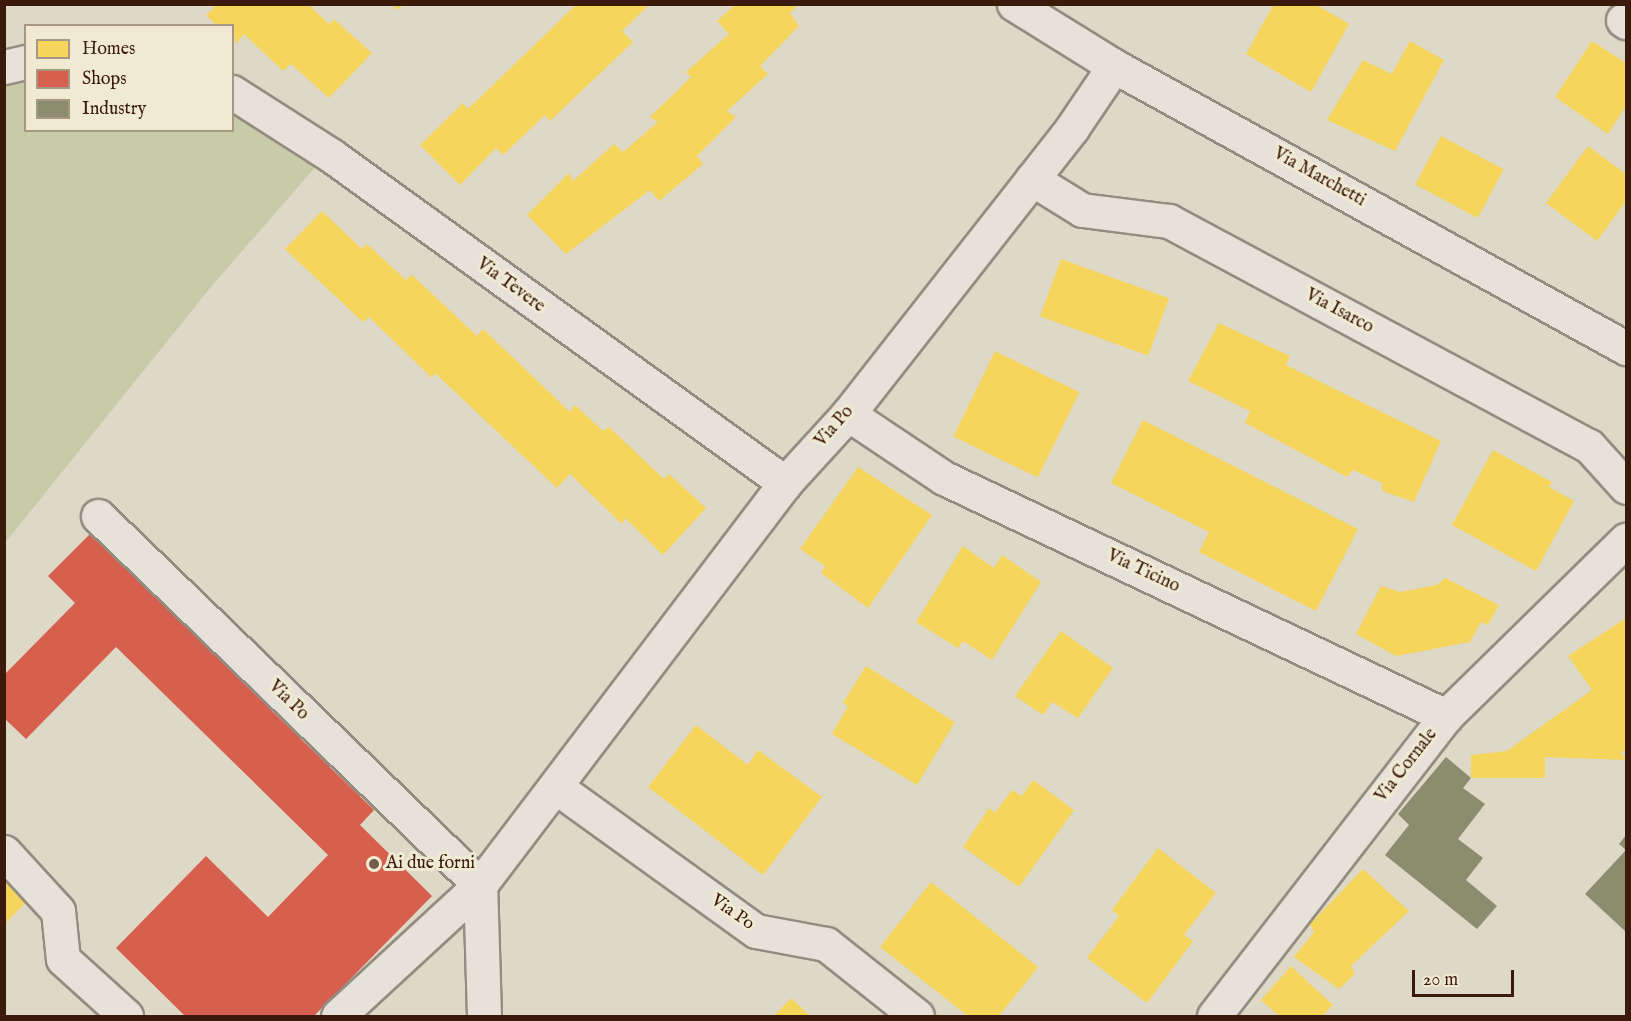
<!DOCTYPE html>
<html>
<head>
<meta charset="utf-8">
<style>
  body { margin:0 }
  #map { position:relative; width:1631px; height:1021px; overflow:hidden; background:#ded8c6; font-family:"IM FELL English",serif }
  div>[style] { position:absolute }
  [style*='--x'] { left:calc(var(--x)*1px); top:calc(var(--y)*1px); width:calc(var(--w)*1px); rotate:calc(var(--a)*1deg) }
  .green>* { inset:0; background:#c8cba8 }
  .homes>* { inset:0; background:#f6d55c; transform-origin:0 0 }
  .shops>* { inset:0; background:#d6604d }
  .industry>* { inset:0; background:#8c8c6e }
  .roads { filter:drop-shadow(2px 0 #948c80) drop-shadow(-2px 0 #948c80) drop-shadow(0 2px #948c80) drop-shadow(0 -2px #948c80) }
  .minor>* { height:33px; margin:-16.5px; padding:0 16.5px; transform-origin:16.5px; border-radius:16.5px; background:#e6e2d9 }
  .dots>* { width:16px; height:16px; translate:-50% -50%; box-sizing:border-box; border:3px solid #f0ead3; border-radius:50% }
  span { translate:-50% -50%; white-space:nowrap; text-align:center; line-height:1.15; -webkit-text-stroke:6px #f0ead3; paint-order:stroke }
  .street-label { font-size:18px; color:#3b1a0b }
  .poi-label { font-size:18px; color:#3b1a0b }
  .left { translate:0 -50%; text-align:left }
  .frame { position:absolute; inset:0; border:6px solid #3b1a0b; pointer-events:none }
  .legend { position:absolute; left:24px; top:24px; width:210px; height:108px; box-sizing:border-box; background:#f0ead3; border:2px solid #a89783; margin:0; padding:8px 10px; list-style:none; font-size:18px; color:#3b1a0b }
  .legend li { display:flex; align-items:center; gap:12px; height:30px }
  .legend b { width:30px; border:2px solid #a89783 }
  .scale { position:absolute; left:1412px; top:970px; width:102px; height:27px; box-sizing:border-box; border:3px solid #3b1a0b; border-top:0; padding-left:8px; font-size:18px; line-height:21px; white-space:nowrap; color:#3b1a0b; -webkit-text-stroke:4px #f0ead3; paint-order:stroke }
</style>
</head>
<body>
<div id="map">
  <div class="green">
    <div style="clip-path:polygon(25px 56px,26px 130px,232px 130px,233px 114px,303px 161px,317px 165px,210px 288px,5px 543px,5px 62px)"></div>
  </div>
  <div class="homes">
    <div style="clip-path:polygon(211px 4px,308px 4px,329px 24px,334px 19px,372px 53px,329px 98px,291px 64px,283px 71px,244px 34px,236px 44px,232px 26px,217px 26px,206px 15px,214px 8px)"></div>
    <div style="clip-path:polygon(392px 4px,404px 4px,397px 10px)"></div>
    <div style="clip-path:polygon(577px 4px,650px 4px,622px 31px,633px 42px,550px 121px,545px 115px,503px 155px,496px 148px,460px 185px,420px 145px,463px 103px,468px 109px)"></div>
    <div style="clip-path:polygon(736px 4px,799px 4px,790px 13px,799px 26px,760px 66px,768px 74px,727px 111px,736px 117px,697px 156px,703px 164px,659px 201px,650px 190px,566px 254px,527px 215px,569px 173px,573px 181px,614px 144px,623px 152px,658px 122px,650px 117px,691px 77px,686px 72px,729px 34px,717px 21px)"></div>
    <div style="clip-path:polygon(1274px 4px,1315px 4px,1349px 24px,1311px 92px,1246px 54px)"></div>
    <div style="clip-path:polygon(1410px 41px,1444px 60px,1395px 151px,1327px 120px,1363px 60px,1392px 74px)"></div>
    <div style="clip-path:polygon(1592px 41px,1626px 63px,1626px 106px,1608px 134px,1555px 97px)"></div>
    <div style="left:1441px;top:136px;width:71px;height:55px;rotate:28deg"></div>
    <div style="clip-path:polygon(1588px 146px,1626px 174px,1626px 201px,1597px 241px,1546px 203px)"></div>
    <div style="clip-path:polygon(322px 211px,362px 249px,367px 244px,406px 280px,412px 275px,477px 336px,483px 329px,570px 412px,575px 405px,603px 431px,609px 427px,664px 479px,669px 474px,706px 508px,663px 555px,625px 518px,622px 524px,570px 474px,557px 488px,435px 373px,432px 378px,369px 317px,363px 322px,285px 249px)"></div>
    <div style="left:1061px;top:259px;width:115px;height:61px;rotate:20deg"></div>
    <div style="clip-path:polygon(1219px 323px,1290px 356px,1286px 365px,1441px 441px,1414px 502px,1382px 491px,1382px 483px,1353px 470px,1347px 477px,1245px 423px,1250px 411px,1188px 381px)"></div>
    <div style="left:995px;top:351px;width:94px;height:95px;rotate:26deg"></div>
    <div style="clip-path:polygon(1143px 420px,1358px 529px,1316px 611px,1199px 552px,1209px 532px,1111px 483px)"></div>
    <div style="clip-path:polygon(1493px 450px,1552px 482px,1549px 487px,1574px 501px,1536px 571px,1452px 525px)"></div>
    <div style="clip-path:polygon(858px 467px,932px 515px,868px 608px,821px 573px,825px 566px,800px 549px)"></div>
    <div style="clip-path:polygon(963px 546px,994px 568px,1002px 555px,1041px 582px,992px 660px,963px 641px,958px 648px,916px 622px)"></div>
    <div style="clip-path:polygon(1445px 578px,1499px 605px,1488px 625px,1481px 622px,1470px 642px,1396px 656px,1356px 634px,1381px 586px,1400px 592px,1437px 585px)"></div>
    <div style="clip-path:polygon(1626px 618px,1626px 750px,1621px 752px,1626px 760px,1545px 757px,1545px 778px,1471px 778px,1471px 755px,1507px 751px,1592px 690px,1568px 656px)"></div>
    <div style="clip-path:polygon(1061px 631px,1113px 668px,1078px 718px,1052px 702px,1043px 715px,1015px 696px)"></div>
    <div style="clip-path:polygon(866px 666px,955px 722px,917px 785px,832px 734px,848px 706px,843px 703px)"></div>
    <div style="clip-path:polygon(696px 725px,748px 765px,758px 750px,822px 797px,763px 875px,648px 787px)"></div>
    <div style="clip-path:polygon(1033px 780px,1074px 810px,1019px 887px,963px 847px,989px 808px,995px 813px,1012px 790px,1022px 796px)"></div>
    <div style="clip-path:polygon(1158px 848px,1216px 893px,1184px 935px,1193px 941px,1147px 1003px,1087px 958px,1119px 916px,1112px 910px)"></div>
    <div style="clip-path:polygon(1363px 869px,1409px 911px,1351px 966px,1355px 974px,1339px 989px,1294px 957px,1314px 932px,1310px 924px)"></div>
    <div style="clip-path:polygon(4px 871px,31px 897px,4px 925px)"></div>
    <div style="clip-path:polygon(931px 882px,1038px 967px,999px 1016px,968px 1016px,880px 947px)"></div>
    <div style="clip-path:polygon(1291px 966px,1333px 1005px,1322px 1016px,1279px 1016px,1261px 1000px)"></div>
    <div style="clip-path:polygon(791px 998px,810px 1016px,774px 1016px)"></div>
  </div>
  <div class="shops">
    <div style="clip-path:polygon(90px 534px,374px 810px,360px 825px,432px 896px,314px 1016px,185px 1016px,116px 948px,206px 856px,268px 917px,328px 855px,116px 647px,26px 739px,4px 718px,4px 675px,75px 603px,48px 576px)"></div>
  </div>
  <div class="industry">
    <div style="clip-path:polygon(1446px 757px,1471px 778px,1463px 788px,1485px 804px,1458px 839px,1483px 858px,1466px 880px,1497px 906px,1477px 929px,1385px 855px,1409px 825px,1398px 814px)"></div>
    <div style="clip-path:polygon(1626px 835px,1626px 932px,1585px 894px,1626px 850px,1619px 844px)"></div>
  </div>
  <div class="roads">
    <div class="minor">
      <div style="--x:1014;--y:4;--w:118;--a:31.8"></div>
      <div style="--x:1114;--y:66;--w:585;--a:28.85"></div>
      <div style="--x:1623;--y:20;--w:4;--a:34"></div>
      <div style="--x:4;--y:67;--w:23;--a:-13"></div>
      <div style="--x:232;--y:92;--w:119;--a:32.6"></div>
      <div style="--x:332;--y:156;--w:559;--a:35.82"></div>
      <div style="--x:1032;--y:179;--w:59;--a:31.8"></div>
      <div style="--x:1082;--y:210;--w:88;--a:7.2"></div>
      <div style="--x:1169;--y:221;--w:476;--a:28.2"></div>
      <div style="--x:1589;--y:446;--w:55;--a:47.9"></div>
      <div style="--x:848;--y:414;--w:115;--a:33.7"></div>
      <div style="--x:944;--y:478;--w:556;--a:25.37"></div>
      <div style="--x:98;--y:516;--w:531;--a:44.01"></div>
      <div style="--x:480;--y:885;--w:193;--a:137.3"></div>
      <div style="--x:556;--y:787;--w:246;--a:35.8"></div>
      <div style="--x:756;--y:931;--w:71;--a:10.5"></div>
      <div style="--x:826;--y:944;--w:116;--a:38.4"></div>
      <div style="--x:4;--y:852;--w:80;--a:47.5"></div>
      <div style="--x:58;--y:911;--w:48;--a:84.1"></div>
      <div style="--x:63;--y:959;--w:85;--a:42.1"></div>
      <div style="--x:484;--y:1016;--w:131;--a:-91.7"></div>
      <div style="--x:480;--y:885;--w:505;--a:-52.81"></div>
      <div style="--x:785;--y:483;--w:93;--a:-47.6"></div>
      <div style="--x:848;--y:414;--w:363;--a:-51.9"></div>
      <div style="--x:1072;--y:128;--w:75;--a:-55.9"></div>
      <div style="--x:1214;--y:1016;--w:379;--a:-52.3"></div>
      <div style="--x:1446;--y:716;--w:252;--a:-44.4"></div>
    </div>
  </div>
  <div class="dots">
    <div style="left:374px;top:864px;background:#745c4c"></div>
  </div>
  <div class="street-label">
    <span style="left:1319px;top:178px;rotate:29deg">Via Marchetti</span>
    <span style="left:510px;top:286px;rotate:36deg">Via Tevere</span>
    <span style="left:1339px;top:312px;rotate:28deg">Via Isarco</span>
    <span style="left:835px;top:427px;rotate:-49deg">Via Po</span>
    <span style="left:1143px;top:572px;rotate:25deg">Via Ticino</span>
    <span style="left:288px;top:701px;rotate:44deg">Via Po</span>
    <span style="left:1407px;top:766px;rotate:-52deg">Via Cornale</span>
    <span style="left:732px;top:913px;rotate:35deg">Via Po</span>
  </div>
  <div class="poi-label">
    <span class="left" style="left:386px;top:864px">Ai due forni</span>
  </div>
  <div class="frame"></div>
  <ul class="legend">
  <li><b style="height:16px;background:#f6d55c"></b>Homes</li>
  <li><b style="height:16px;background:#d6604d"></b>Shops</li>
  <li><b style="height:16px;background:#8c8c6e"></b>Industry</li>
  </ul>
  <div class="scale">20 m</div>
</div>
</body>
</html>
